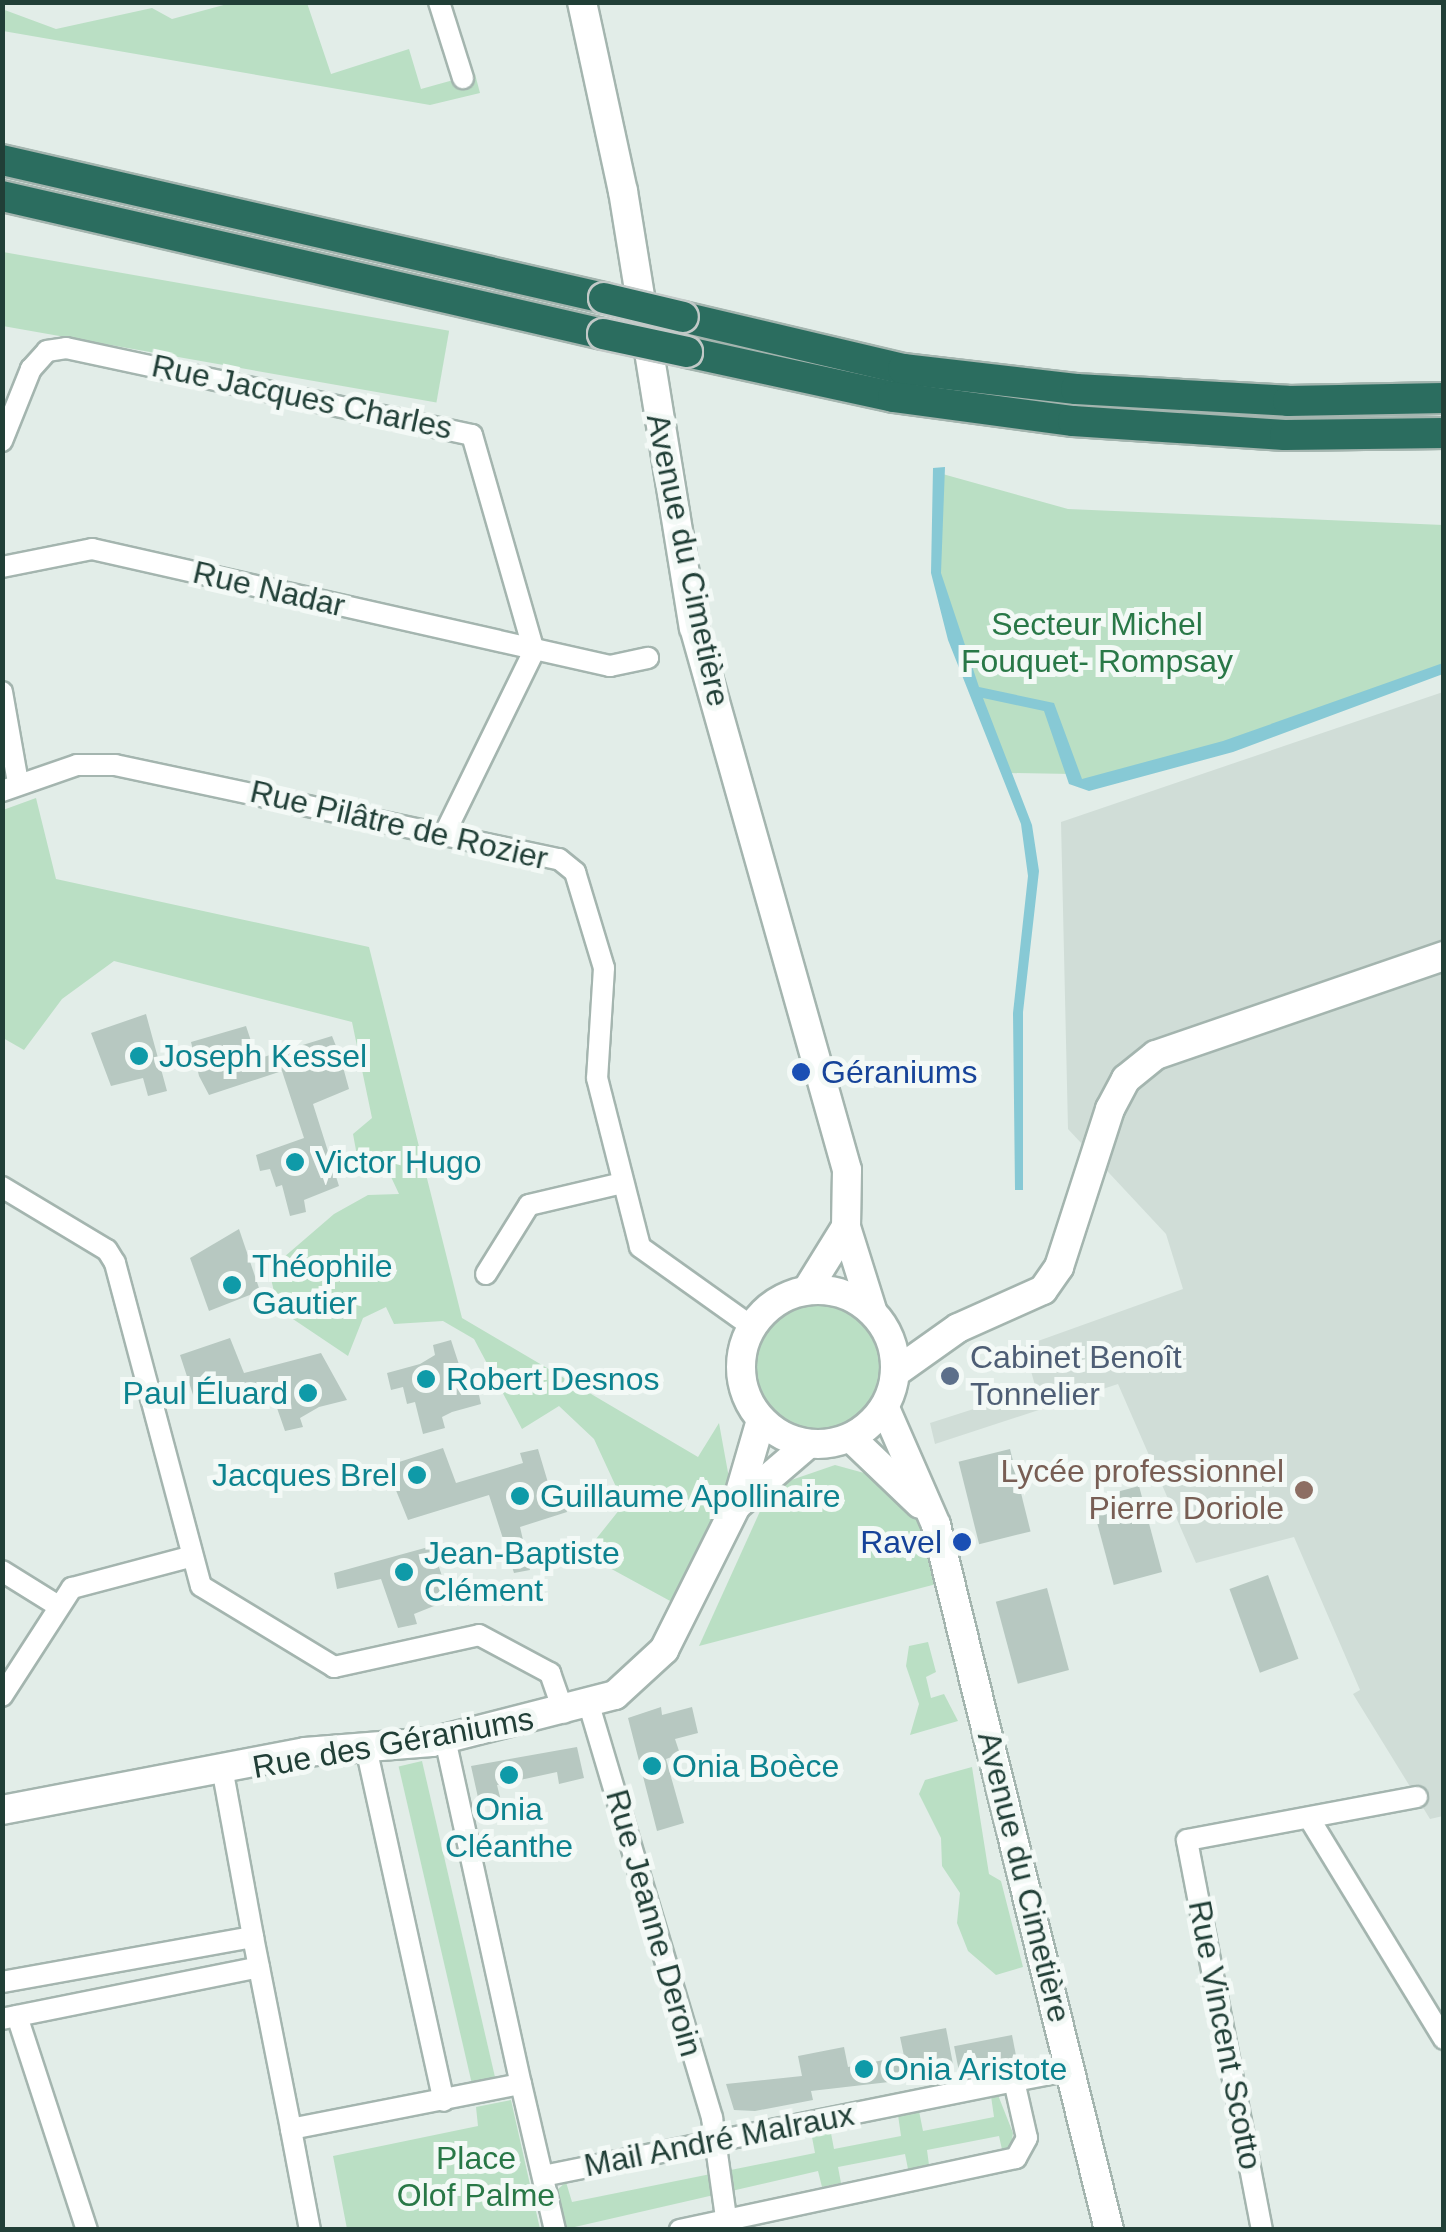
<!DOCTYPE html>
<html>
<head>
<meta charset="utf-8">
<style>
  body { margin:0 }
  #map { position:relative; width:1446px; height:2232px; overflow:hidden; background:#e2ede8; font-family:Helvetica,sans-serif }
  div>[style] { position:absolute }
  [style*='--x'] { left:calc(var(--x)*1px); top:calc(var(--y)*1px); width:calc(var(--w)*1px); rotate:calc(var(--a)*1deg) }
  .built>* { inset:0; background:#d0ddd7 }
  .green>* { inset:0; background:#badfc4; transform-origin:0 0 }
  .round { border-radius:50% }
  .water>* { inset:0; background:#87c9d5 }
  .building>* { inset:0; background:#b7c8c1; transform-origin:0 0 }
  .roads { filter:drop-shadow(2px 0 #a4b5af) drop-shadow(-2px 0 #a4b5af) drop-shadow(0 2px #a4b5af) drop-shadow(0 -2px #a4b5af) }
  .street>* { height:20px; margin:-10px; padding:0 10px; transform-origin:10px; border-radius:10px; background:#fff }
  .secondary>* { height:28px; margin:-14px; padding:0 14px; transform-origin:14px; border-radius:14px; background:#fff }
  .secondary>.ring { margin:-14px; padding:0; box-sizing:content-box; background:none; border:28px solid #fff; border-radius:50% }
  .highway>* { height:30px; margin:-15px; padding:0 15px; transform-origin:15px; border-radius:15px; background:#2b6d5f }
  .bridges { filter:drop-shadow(2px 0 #c1c9c7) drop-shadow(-2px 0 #c1c9c7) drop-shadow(0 2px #c1c9c7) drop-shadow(0 -2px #c1c9c7) }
  .highway-bridge>* { height:30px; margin:-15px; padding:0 15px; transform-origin:15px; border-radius:15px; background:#2b6d5f }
  .dots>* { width:28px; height:28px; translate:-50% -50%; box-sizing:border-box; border:5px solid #f3f9f6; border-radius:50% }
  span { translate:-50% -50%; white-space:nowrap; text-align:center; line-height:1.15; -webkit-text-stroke:10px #f3f9f6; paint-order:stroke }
  .street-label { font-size:32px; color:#213f37 }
  .park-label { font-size:32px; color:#297847 }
  .culture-label { font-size:32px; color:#0d838f }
  .left { translate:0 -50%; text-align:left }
  .right { translate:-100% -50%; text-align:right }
  .transit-label { font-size:32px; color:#164399 }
  .service-label { font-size:32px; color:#4e5e75 }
  .education-label { font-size:32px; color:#785e54 }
  .frame { position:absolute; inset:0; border:5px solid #213f37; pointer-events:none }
</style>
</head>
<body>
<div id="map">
  <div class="built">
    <div style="clip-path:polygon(1443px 692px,1443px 1816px,1430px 1819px,1353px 1694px,1360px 1690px,1294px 1537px,1196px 1563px,1118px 1384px,935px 1444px,930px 1423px,1036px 1389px,1024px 1346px,1183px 1289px,1166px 1234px,1068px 1129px,1061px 822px)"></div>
  </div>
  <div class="green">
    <div style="clip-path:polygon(231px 3px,307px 3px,331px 74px,409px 49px,421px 89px,475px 74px,480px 93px,430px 105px,3px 31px,2px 9px,56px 29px,152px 8px,172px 19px)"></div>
    <div style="left:3px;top:252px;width:453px;height:73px;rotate:10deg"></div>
    <div style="clip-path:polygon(939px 473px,1068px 509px,1443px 525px,1443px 667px,1224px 748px,1087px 784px,1072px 774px,1009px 773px,936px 573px)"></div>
    <div style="clip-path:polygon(36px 798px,56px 879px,369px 947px,462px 1318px,698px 1457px,719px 1423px,731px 1489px,672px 1602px,584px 1554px,624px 1504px,594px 1439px,559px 1406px,522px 1429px,474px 1339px,443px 1321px,394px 1324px,386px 1307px,363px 1318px,348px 1356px,278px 1309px,269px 1270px,334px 1214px,368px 1195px,399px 1194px,385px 1164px,360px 1172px,353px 1134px,372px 1118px,352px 1022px,114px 961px,62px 999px,24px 1050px,3px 1038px,3px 810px)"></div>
    <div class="round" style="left:755px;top:1305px;width:128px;height:128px"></div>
    <div style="clip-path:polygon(835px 1465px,886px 1479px,930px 1527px,944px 1582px,699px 1646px,771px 1487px)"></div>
    <div style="clip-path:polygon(928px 1642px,936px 1672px,926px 1677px,931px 1698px,944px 1694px,958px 1721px,910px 1735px,919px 1704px,906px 1666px,909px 1646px)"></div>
    <div style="left:422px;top:1761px;width:328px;height:24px;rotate:77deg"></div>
    <div style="clip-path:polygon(972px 1767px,989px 1874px,1001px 1881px,1023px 1967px,996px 1975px,968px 1951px,957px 1923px,960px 1893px,942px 1866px,941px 1838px,919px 1794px,925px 1780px)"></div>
    <div style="clip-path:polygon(998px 2095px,1013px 2133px,1010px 2153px,1003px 2154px,999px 2136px,927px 2150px,929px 2165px,908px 2169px,905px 2154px,838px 2167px,841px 2183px,822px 2187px,818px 2171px,566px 2229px,557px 2190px,566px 2182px,572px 2202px,815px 2153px,811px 2132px,830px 2128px,834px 2149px,901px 2136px,898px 2115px,919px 2111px,923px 2131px,994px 2117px,991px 2096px)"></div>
    <div style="clip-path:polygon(511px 2100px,540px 2229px,347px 2229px,333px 2156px,478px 2126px,476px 2107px)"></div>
  </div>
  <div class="water">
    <div style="clip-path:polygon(945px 467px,941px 573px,979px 687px,1054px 703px,1082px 779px,1223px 741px,1443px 663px,1443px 674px,1233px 752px,1089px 791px,1069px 784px,1044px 711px,983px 698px,1032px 825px,1039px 871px,1023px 1012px,1023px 1190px,1015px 1190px,1013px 1013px,1028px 876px,1021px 824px,948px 640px,931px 573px,933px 468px)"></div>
  </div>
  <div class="building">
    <div style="clip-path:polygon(146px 1014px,167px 1091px,148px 1096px,143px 1078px,111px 1086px,91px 1033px)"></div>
    <div style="clip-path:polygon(246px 1026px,257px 1059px,332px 1036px,340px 1056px,349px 1089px,313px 1104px,339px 1186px,304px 1200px,306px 1212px,290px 1216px,282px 1185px,276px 1187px,270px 1169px,260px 1171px,256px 1155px,304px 1138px,282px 1071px,209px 1095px,199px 1076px,191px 1042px)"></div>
    <div style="clip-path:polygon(239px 1229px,260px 1291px,209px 1311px,190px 1258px)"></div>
    <div style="clip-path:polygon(230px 1338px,244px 1373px,321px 1353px,347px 1400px,319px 1407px,300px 1418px,303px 1427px,285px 1431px,269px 1385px,197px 1407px,180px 1355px)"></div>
    <div style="clip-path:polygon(451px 1340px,467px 1389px,477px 1386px,481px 1404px,452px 1412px,442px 1417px,445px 1428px,423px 1434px,415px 1402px,407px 1404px,403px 1387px,391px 1390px,387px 1373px,420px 1364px,435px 1355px,433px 1345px)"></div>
    <div style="clip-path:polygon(443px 1448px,456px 1483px,523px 1463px,520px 1453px,538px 1449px,552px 1496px,563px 1494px,567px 1512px,520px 1527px,530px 1570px,514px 1573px,489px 1495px,408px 1520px,393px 1483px,382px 1486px,377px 1469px)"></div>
    <div style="left:1010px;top:1449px;width:85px;height:53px;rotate:76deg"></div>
    <div style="left:1139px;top:1486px;width:89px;height:50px;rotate:75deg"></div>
    <div style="clip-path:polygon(432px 1546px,444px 1582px,455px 1580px,459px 1596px,414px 1614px,417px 1624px,398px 1628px,381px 1579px,337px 1589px,334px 1573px)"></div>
    <div style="left:1268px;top:1575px;width:89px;height:41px;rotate:70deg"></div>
    <div style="left:1047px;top:1588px;width:85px;height:53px;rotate:75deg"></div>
    <div style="clip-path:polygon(661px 1707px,662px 1715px,692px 1707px,698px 1733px,675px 1739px,680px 1754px,666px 1759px,684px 1823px,657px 1831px,628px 1718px)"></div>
    <div style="clip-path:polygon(577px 1747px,584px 1778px,559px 1784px,557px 1772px,497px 1785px,500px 1797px,479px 1802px,471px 1766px)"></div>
    <div style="clip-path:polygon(946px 2028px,953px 2064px,913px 2071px,915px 2079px,811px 2091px,813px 2100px,755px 2111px,734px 2110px,726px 2084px,802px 2076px,798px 2056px,844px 2047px,848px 2067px,904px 2056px,900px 2037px)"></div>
    <div style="left:1012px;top:2035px;width:25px;height:59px;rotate:79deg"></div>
  </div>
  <div class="roads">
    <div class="street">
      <div style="--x:439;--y:2;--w:80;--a:72.5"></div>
      <div style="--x:2;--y:441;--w:78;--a:-68.1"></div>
      <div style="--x:31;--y:369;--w:24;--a:-48"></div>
      <div style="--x:47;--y:351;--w:19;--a:-9"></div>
      <div style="--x:66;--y:348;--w:415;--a:12.1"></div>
      <div style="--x:472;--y:435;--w:225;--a:74"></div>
      <div style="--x:534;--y:651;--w:203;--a:116.1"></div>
      <div style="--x:2;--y:567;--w:92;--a:-11.3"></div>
      <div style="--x:92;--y:549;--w:531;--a:12.73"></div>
      <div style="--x:610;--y:666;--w:39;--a:-12"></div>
      <div style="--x:2;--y:692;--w:92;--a:80"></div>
      <div style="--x:2;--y:791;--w:79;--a:-19.1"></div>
      <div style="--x:77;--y:765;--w:38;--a:0"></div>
      <div style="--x:115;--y:765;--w:454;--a:12"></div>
      <div style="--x:559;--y:859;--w:21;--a:39"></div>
      <div style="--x:575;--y:872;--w:100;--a:73.2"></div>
      <div style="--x:604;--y:968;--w:110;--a:93.6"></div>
      <div style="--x:597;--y:1078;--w:174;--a:75.7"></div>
      <div style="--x:640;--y:1247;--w:138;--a:35.5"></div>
      <div style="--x:2;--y:1187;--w:122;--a:31"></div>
      <div style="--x:107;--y:1250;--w:15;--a:58"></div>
      <div style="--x:115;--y:1263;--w:334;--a:75.1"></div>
      <div style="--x:201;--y:1586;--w:156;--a:31.3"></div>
      <div style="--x:334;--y:1667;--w:148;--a:-12.4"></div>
      <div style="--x:479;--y:1635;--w:81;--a:28.2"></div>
      <div style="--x:550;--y:1673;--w:42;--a:70.7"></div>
      <div style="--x:486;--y:1274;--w:81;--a:-58.1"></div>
      <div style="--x:529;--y:1205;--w:97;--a:-13.2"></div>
      <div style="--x:2;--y:1571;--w:62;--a:31.9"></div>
      <div style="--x:2;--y:1696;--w:129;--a:-57.1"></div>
      <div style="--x:72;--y:1588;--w:121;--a:-14.8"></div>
      <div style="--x:589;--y:1705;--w:431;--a:73.4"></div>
      <div style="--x:712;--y:2118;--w:100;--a:82"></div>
      <div style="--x:445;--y:1739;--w:353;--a:77.6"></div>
      <div style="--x:367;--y:1752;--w:357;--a:77.6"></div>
      <div style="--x:223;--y:1773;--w:167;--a:79.6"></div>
      <div style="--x:1309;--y:1818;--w:259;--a:58.6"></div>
      <div style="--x:2;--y:1982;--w:255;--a:-10.2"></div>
      <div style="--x:253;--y:1937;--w:196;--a:78.8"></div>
      <div style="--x:17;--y:2016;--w:225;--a:71.9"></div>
      <div style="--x:2;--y:2019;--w:262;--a:-11.4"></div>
      <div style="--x:1014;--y:2081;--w:58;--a:-10.9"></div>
      <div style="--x:543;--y:2176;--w:480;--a:-11.4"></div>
      <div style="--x:1014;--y:2081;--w:58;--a:77.2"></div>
      <div style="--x:1027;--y:2138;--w:23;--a:119"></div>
      <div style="--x:1016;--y:2158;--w:344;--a:167.9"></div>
      <div style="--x:310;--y:2230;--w:103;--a:-100.7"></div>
      <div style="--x:291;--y:2129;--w:234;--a:-11.1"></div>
      <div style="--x:521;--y:2084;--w:150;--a:76.9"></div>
      <div style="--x:1262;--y:2230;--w:397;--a:-100.9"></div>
      <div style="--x:1187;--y:1840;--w:234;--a:-10.6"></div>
    </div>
    <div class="secondary">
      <div style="--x:582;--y:2;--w:193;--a:77.8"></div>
      <div style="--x:623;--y:191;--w:442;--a:80.8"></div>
      <div style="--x:694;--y:627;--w:564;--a:74.26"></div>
      <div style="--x:847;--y:1170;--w:57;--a:91"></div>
      <div style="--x:846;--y:1227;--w:74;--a:121.8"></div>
      <div style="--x:846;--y:1227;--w:87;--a:72.6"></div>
      <div class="ring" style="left:741px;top:1290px;width:126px;height:126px"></div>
      <div style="--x:896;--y:1372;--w:76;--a:-35.4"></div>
      <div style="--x:958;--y:1328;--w:93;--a:-24.1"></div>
      <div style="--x:1043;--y:1290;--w:28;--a:-55"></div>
      <div style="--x:1059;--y:1267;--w:166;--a:-72.1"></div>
      <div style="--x:1110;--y:1109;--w:34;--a:-62"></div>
      <div style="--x:1126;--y:1079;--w:38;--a:-39"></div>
      <div style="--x:1156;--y:1055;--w:305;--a:-19"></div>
      <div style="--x:885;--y:1408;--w:128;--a:66.4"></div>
      <div style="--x:936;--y:1525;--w:726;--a:76.21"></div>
      <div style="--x:851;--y:1438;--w:95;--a:43.7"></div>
      <div style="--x:737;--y:1505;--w:92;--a:-40.6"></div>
      <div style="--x:2;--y:1810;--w:309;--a:-10.8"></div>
      <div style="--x:305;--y:1752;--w:127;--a:-4.5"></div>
      <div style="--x:432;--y:1742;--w:189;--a:-14.4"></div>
      <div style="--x:615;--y:1695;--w:67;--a:-42.6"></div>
      <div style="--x:664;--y:1650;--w:161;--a:-63.4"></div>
      <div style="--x:736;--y:1506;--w:90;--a:-73.8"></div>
    </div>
    <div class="highway">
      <div style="--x:2;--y:160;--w:618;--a:12.91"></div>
      <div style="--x:2;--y:196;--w:617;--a:12.93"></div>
      <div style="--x:683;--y:317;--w:226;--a:13.3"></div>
      <div style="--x:903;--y:369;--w:174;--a:6.6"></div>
      <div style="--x:1076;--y:389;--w:212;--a:3.2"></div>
      <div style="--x:1288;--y:401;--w:156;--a:-1.1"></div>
      <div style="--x:687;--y:352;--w:211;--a:12.3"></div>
      <div style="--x:893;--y:397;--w:182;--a:7.6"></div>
      <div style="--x:1073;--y:421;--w:212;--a:3.8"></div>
      <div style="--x:1285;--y:435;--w:159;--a:-0.7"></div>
    </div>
  </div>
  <div class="bridges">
    <div class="highway-bridge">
      <div style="--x:604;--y:298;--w:81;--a:13.5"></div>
      <div style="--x:603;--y:334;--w:86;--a:12.1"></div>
    </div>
  </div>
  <div class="dots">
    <div style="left:139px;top:1056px;background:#0f9aa8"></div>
    <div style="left:801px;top:1072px;background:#1a4fb4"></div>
    <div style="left:295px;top:1162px;background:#0f9aa8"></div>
    <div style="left:232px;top:1285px;background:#0f9aa8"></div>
    <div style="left:950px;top:1376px;background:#5c6f8a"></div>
    <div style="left:426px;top:1379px;background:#0f9aa8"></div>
    <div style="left:308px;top:1393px;background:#0f9aa8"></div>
    <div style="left:417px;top:1475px;background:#0f9aa8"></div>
    <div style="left:1304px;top:1490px;background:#8d6e63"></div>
    <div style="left:520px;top:1496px;background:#0f9aa8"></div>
    <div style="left:962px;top:1542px;background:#1a4fb4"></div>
    <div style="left:404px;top:1572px;background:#0f9aa8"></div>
    <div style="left:652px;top:1766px;background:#0f9aa8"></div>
    <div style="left:509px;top:1775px;background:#0f9aa8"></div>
    <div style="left:864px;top:2069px;background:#0f9aa8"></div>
  </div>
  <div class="street-label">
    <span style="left:302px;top:397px;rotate:12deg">Rue Jacques Charles</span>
    <span style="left:688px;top:560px;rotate:78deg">Avenue du Cimetière</span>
    <span style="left:269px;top:589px;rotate:13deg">Rue Nadar</span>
    <span style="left:399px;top:825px;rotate:13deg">Rue Pilâtre de Rozier</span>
    <span style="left:393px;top:1743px;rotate:-10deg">Rue des Géraniums</span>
    <span style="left:1024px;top:1877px;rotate:76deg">Avenue du Cimetière</span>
    <span style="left:654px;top:1923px;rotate:74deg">Rue Jeanne Deroin</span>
    <span style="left:1225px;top:2035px;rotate:79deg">Rue Vincent Scotto</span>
    <span style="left:719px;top:2140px;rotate:-11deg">Mail André Malraux</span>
  </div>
  <div class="park-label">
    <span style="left:1097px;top:643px">Secteur Michel<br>Fouquet- Rompsay</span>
    <span style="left:476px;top:2177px">Place<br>Olof Palme</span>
  </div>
  <div class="culture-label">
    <span class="left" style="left:159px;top:1056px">Joseph Kessel</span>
    <span class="left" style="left:315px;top:1162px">Victor Hugo</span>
    <span class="left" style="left:252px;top:1285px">Théophile<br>Gautier</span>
    <span class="left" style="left:446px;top:1379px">Robert Desnos</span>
    <span class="right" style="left:288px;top:1393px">Paul Éluard</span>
    <span class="right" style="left:397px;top:1475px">Jacques Brel</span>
    <span class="left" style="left:540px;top:1496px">Guillaume Apollinaire</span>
    <span class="left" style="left:424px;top:1572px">Jean-Baptiste<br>Clément</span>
    <span class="left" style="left:672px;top:1766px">Onia Boèce</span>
    <span style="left:509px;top:1828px">Onia<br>Cléanthe</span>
    <span class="left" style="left:884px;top:2069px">Onia Aristote</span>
  </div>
  <div class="transit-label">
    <span class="left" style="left:821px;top:1072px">Géraniums</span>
    <span class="right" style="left:942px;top:1542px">Ravel</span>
  </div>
  <div class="service-label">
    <span class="left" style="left:970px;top:1376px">Cabinet Benoît<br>Tonnelier</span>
  </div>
  <div class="education-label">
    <span class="right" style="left:1284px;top:1490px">Lycée professionnel<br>Pierre Doriole</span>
  </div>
  <div class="frame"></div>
</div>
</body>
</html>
